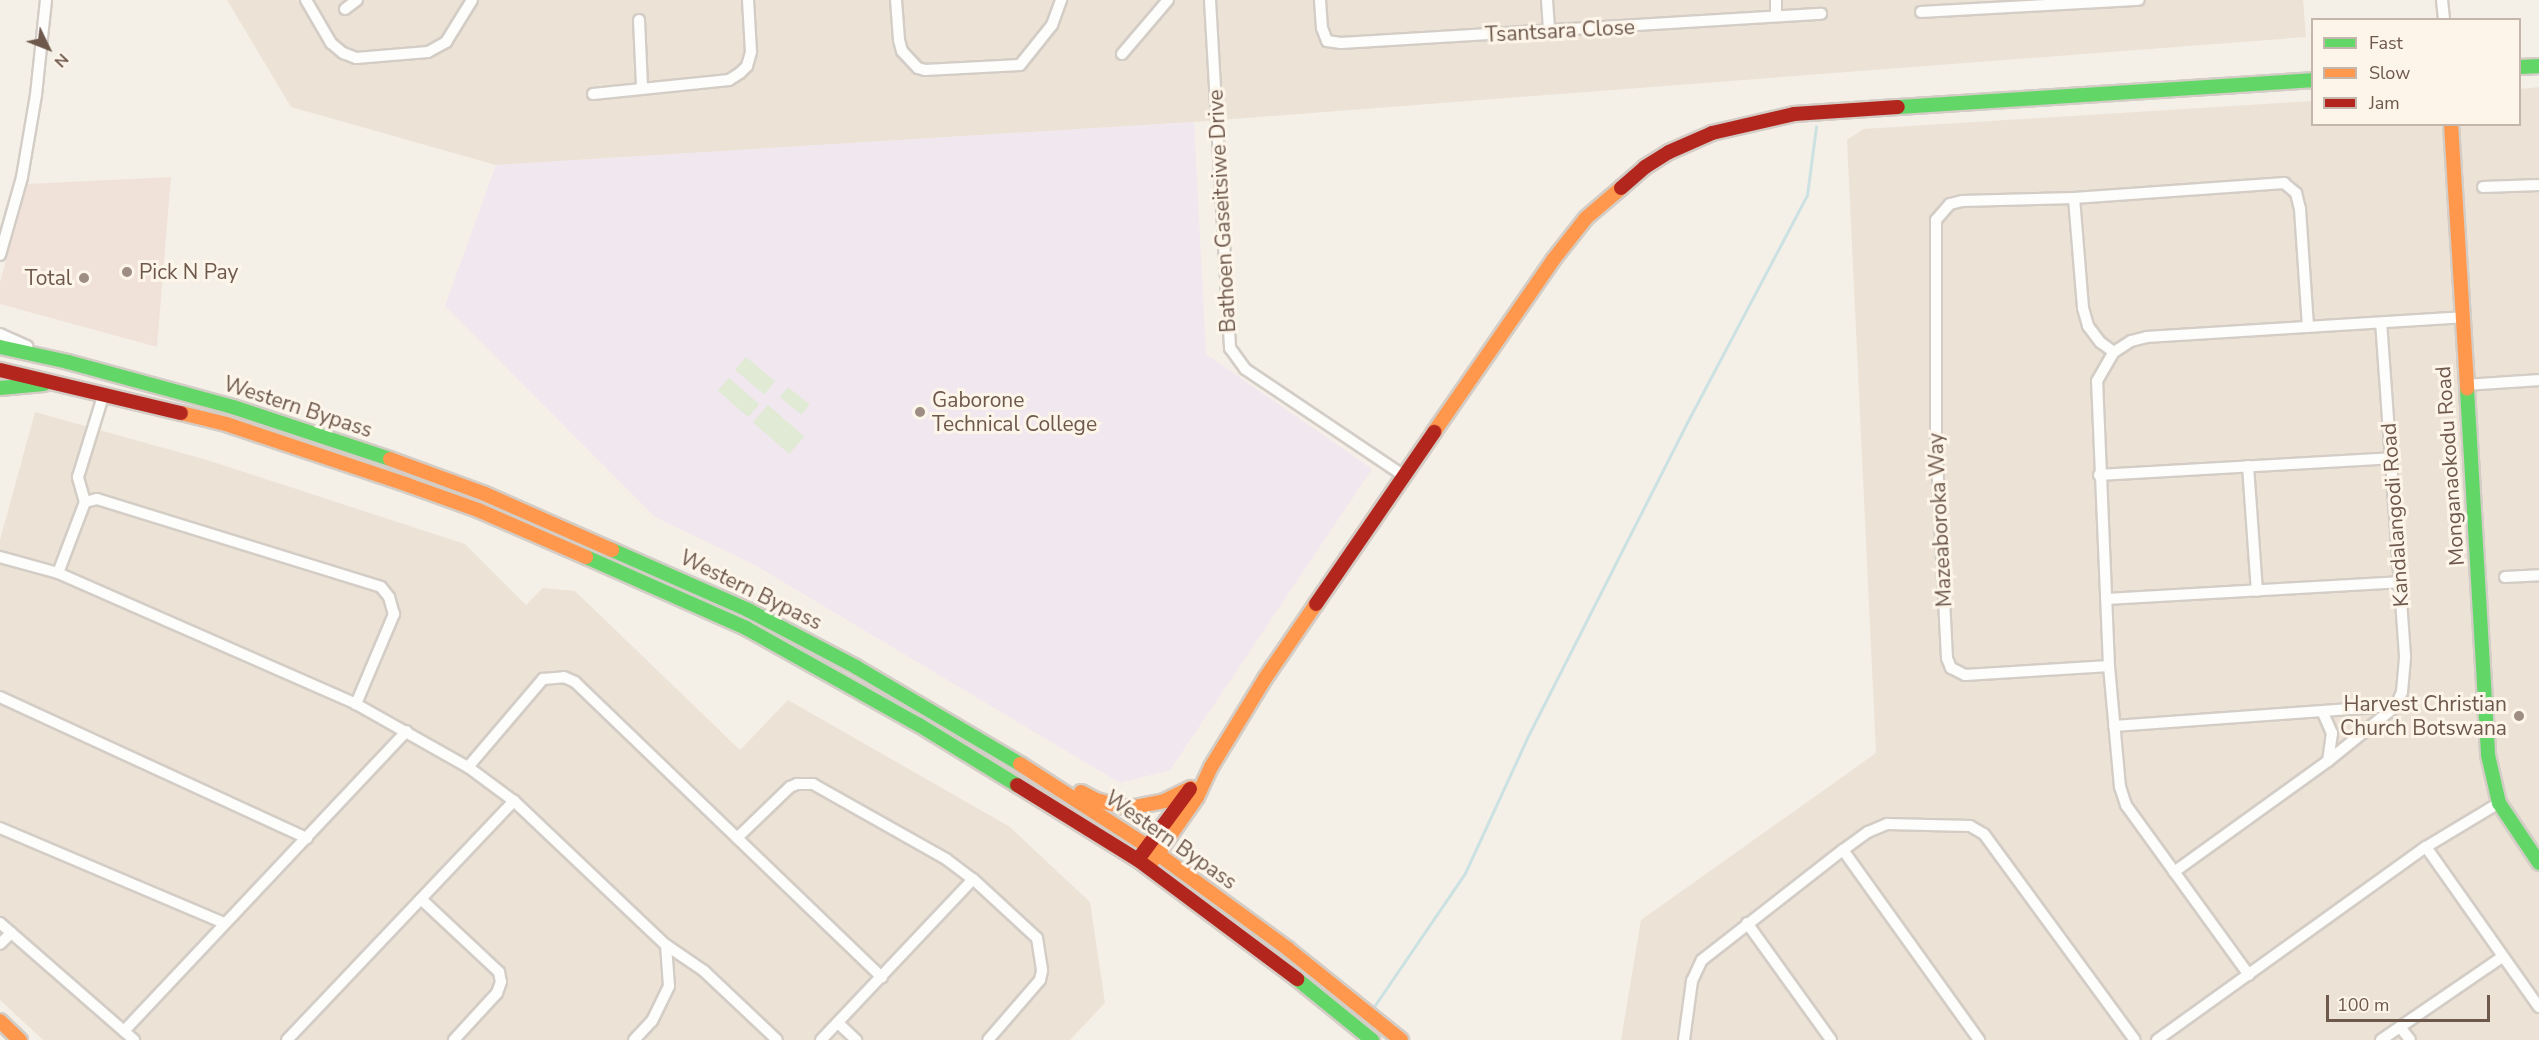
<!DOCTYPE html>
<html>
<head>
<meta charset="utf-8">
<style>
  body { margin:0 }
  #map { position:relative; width:2539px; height:1040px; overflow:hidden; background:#f4f0e8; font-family:"Nunito Sans",sans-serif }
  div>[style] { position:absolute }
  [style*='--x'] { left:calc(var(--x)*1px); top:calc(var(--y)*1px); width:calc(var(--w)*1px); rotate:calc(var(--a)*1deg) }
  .residential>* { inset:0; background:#ede2d6 }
  .commercial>* { inset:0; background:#f1e2d9 }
  .education>* { inset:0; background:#f0e7ef }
  .green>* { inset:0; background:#e1ead4; transform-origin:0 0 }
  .stream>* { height:3px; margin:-1.5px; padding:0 1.5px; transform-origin:1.5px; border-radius:1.5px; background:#cbe1e2 }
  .roads { filter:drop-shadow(2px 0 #d3cdc6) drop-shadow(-2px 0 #d3cdc6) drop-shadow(0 2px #d3cdc6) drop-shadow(0 -2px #d3cdc6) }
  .street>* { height:10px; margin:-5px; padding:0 5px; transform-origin:5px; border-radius:5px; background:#fdfdfc }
  .fast>* { height:14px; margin:-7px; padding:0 7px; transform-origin:7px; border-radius:7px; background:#63d668 }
  .slow>* { height:14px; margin:-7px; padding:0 7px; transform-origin:7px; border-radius:7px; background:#ff974d }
  .jam>* { height:14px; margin:-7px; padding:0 7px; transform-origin:7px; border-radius:7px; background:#b3261e }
  .dots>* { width:16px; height:16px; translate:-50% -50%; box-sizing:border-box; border:3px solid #fdf5e9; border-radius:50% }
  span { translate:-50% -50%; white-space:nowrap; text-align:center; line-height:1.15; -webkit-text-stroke:6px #fdf5e9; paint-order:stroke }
  .street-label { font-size:21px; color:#6e584c }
  .poi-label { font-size:21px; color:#6e584c }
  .left { translate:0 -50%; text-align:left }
  .right { translate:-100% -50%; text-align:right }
  .legend { position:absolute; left:2311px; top:18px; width:210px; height:108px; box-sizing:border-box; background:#fdf5e9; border:2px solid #c4b6aa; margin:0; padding:8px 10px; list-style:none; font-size:18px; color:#6e584c }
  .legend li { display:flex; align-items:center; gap:12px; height:30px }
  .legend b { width:30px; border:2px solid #c4b6aa }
  .north { position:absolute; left:18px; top:18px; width:60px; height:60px; -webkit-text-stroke:4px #fdf5e9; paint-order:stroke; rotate:133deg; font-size:16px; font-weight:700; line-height:24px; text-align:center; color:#6e584c }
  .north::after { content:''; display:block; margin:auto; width:21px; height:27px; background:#6e584c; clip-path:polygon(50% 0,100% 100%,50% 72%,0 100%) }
  .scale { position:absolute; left:2326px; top:995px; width:164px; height:27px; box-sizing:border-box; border:3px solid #6e584c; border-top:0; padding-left:8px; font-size:18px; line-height:21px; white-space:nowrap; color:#6e584c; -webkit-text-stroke:4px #fdf5e9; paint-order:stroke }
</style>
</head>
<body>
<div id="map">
  <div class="residential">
    <div style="clip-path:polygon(227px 0,2303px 0,2306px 37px,1194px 122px,496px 165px,291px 107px)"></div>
    <div style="clip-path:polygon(2539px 87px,2539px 1040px,1621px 1040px,1641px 920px,1876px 753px,1847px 140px,1863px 129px,2312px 101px,2312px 124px,2520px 124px,2520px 89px)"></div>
    <div style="clip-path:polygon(35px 412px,207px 460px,465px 544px,526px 605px,543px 588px,575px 591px,740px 750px,788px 700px,1010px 827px,1090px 902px,1105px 1003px,1070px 1040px,43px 1040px,0 1000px,0 540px)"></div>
  </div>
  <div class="commercial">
    <div style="clip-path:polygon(171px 177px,157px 347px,0 304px,0 282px,27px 184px)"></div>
  </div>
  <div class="education">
    <div style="clip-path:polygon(1194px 122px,1206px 354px,1372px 469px,1170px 770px,1120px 783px,755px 565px,655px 517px,445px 306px,496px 165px)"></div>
  </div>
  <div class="green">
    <div style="left:746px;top:357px;width:38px;height:17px;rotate:40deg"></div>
    <div style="left:729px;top:378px;width:40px;height:17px;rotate:41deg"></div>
    <div style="left:788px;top:387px;width:28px;height:13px;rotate:39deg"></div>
    <div style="left:768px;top:405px;width:48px;height:23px;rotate:41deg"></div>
  </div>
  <div class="stream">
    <div style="--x:1375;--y:1005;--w:160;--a:-55.7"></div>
    <div style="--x:1465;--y:873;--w:153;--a:-65.3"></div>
    <div style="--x:1529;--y:734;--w:358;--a:-63.1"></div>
    <div style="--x:1691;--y:415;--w:249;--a:-62.2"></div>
    <div style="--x:1807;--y:195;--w:69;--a:-82.5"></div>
  </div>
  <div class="roads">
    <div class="street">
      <div style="--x:306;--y:0;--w:50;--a:59.8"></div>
      <div style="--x:331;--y:43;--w:16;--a:40"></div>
      <div style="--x:343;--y:53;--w:14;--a:21"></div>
      <div style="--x:356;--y:58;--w:72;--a:-4.8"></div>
      <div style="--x:428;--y:52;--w:21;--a:-29"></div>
      <div style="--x:446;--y:42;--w:49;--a:-58.2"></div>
      <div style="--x:896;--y:0;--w:40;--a:85.7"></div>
      <div style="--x:899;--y:40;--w:11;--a:75"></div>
      <div style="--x:902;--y:51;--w:23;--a:47"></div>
      <div style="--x:918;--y:68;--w:7;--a:16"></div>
      <div style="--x:925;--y:70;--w:95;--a:-3"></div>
      <div style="--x:1020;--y:65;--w:51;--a:-51.3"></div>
      <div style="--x:1052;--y:25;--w:27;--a:-70"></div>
      <div style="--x:1210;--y:0;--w:349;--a:86.7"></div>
      <div style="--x:1230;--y:348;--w:26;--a:54"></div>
      <div style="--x:1245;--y:369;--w:192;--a:33.9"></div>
      <div style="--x:1320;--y:0;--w:28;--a:86"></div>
      <div style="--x:1322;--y:28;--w:14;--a:69"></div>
      <div style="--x:1327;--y:41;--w:14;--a:8"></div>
      <div style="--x:1341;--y:43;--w:481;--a:-3.5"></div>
      <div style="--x:1547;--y:0;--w:32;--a:86"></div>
      <div style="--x:1776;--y:0;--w:16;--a:90"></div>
      <div style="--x:2442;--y:0;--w:20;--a:84"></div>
      <div style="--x:345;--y:9;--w:15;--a:-37"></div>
      <div style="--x:1921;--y:12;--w:218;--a:-3.2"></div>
      <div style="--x:639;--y:20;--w:67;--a:87.4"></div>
      <div style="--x:1122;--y:54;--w:71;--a:-49.6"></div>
      <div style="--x:593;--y:94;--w:137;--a:-5.9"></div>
      <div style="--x:729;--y:80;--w:13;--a:-32"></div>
      <div style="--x:740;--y:73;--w:10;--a:-45"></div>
      <div style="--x:747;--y:66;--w:15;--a:-74"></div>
      <div style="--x:751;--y:52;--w:52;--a:-93.3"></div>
      <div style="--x:2483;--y:187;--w:56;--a:-2"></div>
      <div style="--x:2074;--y:198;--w:110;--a:85.3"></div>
      <div style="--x:2083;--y:308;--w:19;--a:74"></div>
      <div style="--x:2088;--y:326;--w:20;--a:53"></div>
      <div style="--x:2100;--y:342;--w:17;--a:36"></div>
      <div style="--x:0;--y:255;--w:81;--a:-74.2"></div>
      <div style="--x:22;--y:177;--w:83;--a:-80.3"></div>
      <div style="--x:36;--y:95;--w:96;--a:-84"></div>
      <div style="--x:0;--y:334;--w:30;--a:24"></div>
      <div style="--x:2466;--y:385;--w:73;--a:-3.9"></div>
      <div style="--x:2248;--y:466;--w:125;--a:85.9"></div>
      <div style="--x:2099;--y:475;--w:292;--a:-3.3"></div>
      <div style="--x:85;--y:502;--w:26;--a:-106"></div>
      <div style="--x:78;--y:477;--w:88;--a:-72.8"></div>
      <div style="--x:0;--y:557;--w:60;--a:15.4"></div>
      <div style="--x:58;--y:573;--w:326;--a:23.7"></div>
      <div style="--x:356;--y:704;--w:129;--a:29.4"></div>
      <div style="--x:468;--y:767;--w:57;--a:36.5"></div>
      <div style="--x:514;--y:801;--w:209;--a:43.5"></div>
      <div style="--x:666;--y:945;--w:46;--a:34.4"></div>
      <div style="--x:704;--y:971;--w:100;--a:43.4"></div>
      <div style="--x:58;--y:573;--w:76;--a:-69.2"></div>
      <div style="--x:85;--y:502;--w:12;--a:-14"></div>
      <div style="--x:97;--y:499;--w:297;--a:17.2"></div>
      <div style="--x:381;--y:587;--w:13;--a:51"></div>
      <div style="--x:389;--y:597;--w:18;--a:74"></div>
      <div style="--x:394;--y:614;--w:98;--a:112.9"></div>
      <div style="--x:2505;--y:577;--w:34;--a:-3"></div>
      <div style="--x:2106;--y:599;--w:293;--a:-3.3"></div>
      <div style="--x:2109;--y:666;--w:144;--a:176.4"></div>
      <div style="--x:1965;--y:675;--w:16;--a:-153"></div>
      <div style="--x:1951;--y:668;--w:11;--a:-112"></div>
      <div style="--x:1947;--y:658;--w:217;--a:-92.9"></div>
      <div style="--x:1936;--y:441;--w:221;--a:-90"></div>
      <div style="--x:1936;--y:220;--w:21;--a:-49"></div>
      <div style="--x:1950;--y:204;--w:12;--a:-14"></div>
      <div style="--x:1962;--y:201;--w:112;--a:-1.5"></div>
      <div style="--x:2074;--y:198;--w:211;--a:-4.1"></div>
      <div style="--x:2284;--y:183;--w:16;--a:40"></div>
      <div style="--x:2296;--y:193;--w:16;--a:76"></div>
      <div style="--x:2300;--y:209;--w:118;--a:86.1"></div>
      <div style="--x:0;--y:697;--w:338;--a:24.7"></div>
      <div style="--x:2323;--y:713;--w:22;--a:66"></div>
      <div style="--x:2332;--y:733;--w:28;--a:98"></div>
      <div style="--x:2114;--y:726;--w:282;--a:-4.1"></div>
      <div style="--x:468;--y:767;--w:116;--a:-49.6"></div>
      <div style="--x:543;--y:679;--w:21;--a:-5"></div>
      <div style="--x:564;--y:677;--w:12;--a:24"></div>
      <div style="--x:575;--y:682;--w:426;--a:43.9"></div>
      <div style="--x:0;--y:828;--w:243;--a:23"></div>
      <div style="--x:737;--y:838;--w:74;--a:-43.9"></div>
      <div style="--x:790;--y:787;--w:8;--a:-23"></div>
      <div style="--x:797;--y:784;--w:16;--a:0"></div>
      <div style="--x:813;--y:784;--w:153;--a:29.4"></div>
      <div style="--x:946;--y:859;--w:34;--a:37"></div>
      <div style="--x:973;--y:879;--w:87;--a:42.7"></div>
      <div style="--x:1037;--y:938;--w:33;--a:81"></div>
      <div style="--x:1042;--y:971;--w:9;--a:103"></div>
      <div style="--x:1040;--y:980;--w:79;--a:130.9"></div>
      <div style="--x:2426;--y:847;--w:196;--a:54.8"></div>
      <div style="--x:1843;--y:850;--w:234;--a:54.4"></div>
      <div style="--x:2174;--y:872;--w:190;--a:-35.8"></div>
      <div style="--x:2328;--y:761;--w:87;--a:-39"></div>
      <div style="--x:2396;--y:706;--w:15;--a:-67"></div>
      <div style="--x:2402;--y:692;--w:36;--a:-85"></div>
      <div style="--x:2405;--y:656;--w:334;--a:-94.1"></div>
      <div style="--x:421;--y:899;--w:107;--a:43.1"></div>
      <div style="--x:499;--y:972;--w:10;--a:79"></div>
      <div style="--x:501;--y:982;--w:12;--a:110"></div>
      <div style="--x:497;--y:993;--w:64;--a:132.5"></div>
      <div style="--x:0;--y:923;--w:178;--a:41.1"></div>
      <div style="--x:1747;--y:923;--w:144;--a:54.3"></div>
      <div style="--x:0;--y:944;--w:16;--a:-45"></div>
      <div style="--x:2249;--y:975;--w:210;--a:-125.9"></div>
      <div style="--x:2126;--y:805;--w:19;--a:-108"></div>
      <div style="--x:2120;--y:787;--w:121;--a:-95.2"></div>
      <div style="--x:2109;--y:666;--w:285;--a:-92.4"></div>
      <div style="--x:2097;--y:381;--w:34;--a:-60"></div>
      <div style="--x:2114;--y:352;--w:20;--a:-33"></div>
      <div style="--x:2131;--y:341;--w:16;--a:-14"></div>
      <div style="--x:2147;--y:337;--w:315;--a:-3.6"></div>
      <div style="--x:838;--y:1023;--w:25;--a:43"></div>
      <div style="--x:2400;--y:1027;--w:16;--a:52"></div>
      <div style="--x:124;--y:1031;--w:412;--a:-46.7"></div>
      <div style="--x:287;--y:1040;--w:330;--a:-46.5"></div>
      <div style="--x:634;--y:1040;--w:26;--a:-47"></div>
      <div style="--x:652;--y:1021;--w:39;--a:-64"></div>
      <div style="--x:669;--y:986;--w:41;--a:-94.2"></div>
      <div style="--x:821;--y:1040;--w:221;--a:-46.6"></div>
      <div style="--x:1684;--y:1040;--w:60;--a:-82.3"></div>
      <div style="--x:1692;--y:981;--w:23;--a:-65"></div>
      <div style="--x:1702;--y:960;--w:179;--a:-38"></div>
      <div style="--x:1843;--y:850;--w:31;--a:-36"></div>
      <div style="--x:1868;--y:832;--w:21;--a:-23"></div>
      <div style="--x:1887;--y:824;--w:83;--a:1.4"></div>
      <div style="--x:1970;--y:826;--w:16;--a:30"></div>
      <div style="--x:1984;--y:834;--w:255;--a:53.8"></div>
      <div style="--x:2157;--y:1040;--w:331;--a:-35.7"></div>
      <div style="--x:2426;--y:847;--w:85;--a:-31.1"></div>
      <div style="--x:2381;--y:1040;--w:147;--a:-34.4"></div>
    </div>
    <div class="fast">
      <div style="--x:2520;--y:67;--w:19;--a:-3"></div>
      <div style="--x:1898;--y:107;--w:415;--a:-3.7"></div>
      <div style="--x:0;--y:347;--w:70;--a:12.4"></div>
      <div style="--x:68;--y:362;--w:171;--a:15.3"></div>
      <div style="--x:233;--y:407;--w:165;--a:18.3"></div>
      <div style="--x:0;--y:388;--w:44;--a:-5.2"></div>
      <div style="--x:2467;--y:389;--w:367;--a:86.7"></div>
      <div style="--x:2488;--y:755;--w:49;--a:77.1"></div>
      <div style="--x:2499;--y:803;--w:72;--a:56.3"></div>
      <div style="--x:612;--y:550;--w:149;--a:23.8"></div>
      <div style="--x:748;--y:610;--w:122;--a:27.8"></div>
      <div style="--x:856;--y:667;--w:191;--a:30.6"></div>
      <div style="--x:586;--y:557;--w:175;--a:23.9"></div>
      <div style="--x:746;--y:628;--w:198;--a:29.3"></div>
      <div style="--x:919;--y:725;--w:115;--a:31.5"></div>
      <div style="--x:1297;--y:979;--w:97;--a:39.1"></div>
    </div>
    <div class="slow">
      <div style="--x:2451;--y:124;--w:265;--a:86.5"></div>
      <div style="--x:181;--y:413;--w:46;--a:13.7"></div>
      <div style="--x:226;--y:424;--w:192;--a:18.5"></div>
      <div style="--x:408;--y:485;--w:74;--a:19.7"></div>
      <div style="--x:478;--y:510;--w:118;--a:23.5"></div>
      <div style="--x:1434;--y:432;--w:209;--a:-55.3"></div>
      <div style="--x:1553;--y:260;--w:53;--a:-51.8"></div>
      <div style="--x:1586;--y:218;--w:46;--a:-40.6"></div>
      <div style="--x:390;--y:459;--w:101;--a:20.2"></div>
      <div style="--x:485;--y:494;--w:139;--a:23.8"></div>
      <div style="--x:1020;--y:764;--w:151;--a:32.8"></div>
      <div style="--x:1147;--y:846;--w:175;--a:36.1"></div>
      <div style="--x:1288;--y:949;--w:145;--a:38.8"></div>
      <div style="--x:1081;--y:792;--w:17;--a:28"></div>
      <div style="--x:1096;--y:800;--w:34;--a:14"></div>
      <div style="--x:1129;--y:808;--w:36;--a:-11"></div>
      <div style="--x:1164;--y:801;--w:30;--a:-26"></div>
      <div style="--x:1151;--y:863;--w:80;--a:-55.1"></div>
      <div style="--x:1197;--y:797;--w:33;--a:-65"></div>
      <div style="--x:1211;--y:767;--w:105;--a:-58.6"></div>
      <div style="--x:1266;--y:677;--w:88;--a:-55.6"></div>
      <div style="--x:0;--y:1021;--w:28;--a:44"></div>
    </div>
    <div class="jam">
      <div style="--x:1621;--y:188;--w:32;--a:-41"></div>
      <div style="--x:1645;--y:167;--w:28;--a:-32"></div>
      <div style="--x:1669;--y:152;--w:47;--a:-23.8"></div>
      <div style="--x:1712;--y:133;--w:84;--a:-13"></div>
      <div style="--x:1794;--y:114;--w:104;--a:-3.9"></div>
      <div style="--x:0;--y:370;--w:186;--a:13.4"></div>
      <div style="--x:1316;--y:604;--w:209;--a:-55.5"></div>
      <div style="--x:1017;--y:785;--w:142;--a:31.8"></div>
      <div style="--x:1138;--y:860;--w:199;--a:36.8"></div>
      <div style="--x:1142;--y:854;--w:81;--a:-53.6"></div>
    </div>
  </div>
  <div class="dots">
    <div style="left:127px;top:272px;background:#9d8d83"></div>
    <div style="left:84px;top:278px;background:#9d8d83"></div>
    <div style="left:920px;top:412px;background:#9d8d83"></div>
    <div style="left:2519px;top:716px;background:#9d8d83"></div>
  </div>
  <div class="street-label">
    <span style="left:1560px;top:31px;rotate:-3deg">Tsantsara Close</span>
    <span style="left:1222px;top:211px;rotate:-93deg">Bathoen Gaseitsiwe Drive</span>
    <span style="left:298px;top:407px;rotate:18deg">Western Bypass</span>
    <span style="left:2450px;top:466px;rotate:-94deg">Monganaokodu Road</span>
    <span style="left:2395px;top:515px;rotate:-94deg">Kandalangodi Road</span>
    <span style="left:1940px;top:520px;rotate:-93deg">Mazeaboroka Way</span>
    <span style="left:751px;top:590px;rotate:26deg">Western Bypass</span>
    <span style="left:1171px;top:840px;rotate:35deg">Western Bypass</span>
  </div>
  <div class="poi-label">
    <span class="left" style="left:139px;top:272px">Pick N Pay</span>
    <span class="right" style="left:72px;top:278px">Total</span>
    <span class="left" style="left:932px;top:412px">Gaborone<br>Technical College</span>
    <span class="right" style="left:2507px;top:716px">Harvest Christian<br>Church Botswana</span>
  </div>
  <ul class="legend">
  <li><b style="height:8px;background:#63d668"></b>Fast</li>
  <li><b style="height:8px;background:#ff974d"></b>Slow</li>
  <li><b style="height:8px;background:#b3261e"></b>Jam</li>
  </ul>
  <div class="north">N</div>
  <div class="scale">100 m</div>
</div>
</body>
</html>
